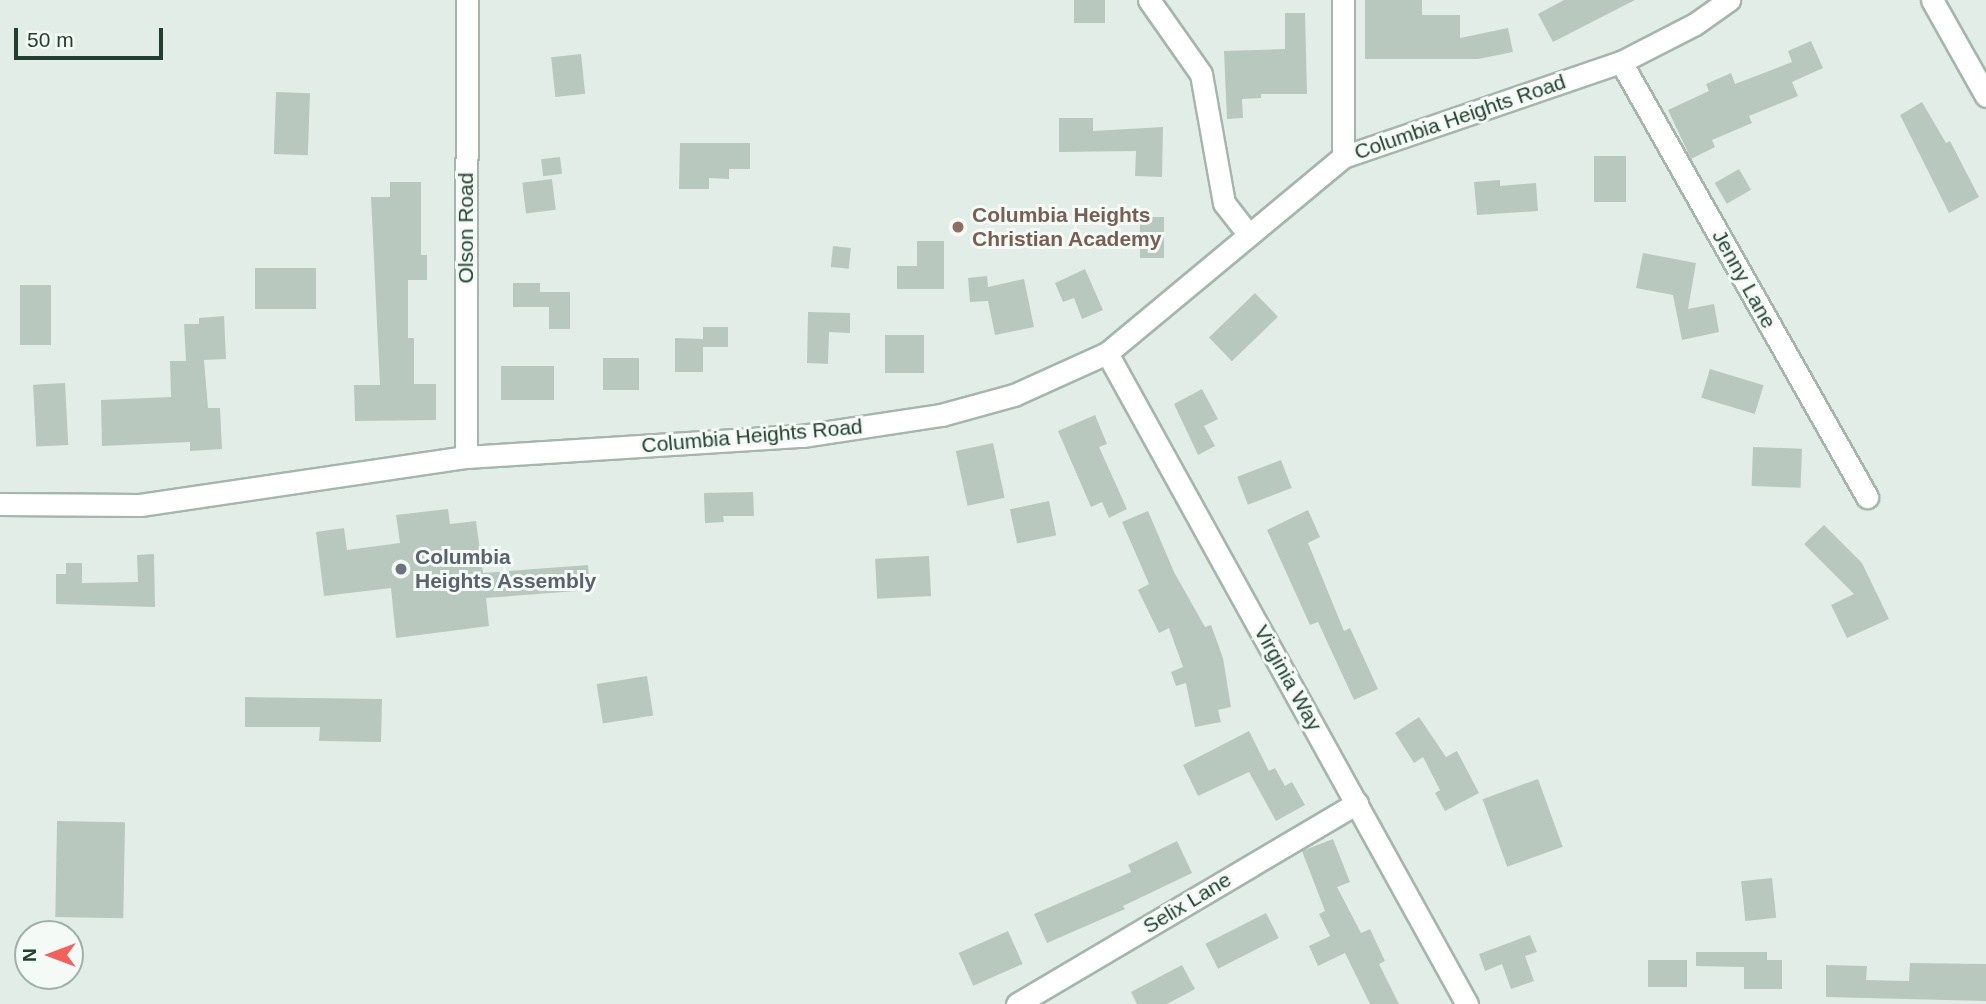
<!DOCTYPE html>
<html>
<head>
<meta charset="utf-8">
<style>
  body { margin:0 }
  #map { position:relative; width:1986px; height:1004px; overflow:hidden; background:#e3ede7; font-family:Arial,sans-serif }
  div>[style] { position:absolute }
  [style*='--x'] { left:calc(var(--x)*1px); top:calc(var(--y)*1px); width:calc(var(--w)*1px); rotate:calc(var(--a)*1deg) }
  .building>* { inset:0; background:#b8c8bf; transform-origin:0 0 }
  .roads { filter:drop-shadow(2px 0 #a5b6ad) drop-shadow(-2px 0 #a5b6ad) drop-shadow(0 2px #a5b6ad) drop-shadow(0 -2px #a5b6ad) }
  .minor>* { height:21px; margin:-10.5px; padding:0 10.5px; transform-origin:10.5px; border-radius:10.5px; background:#fff }
  .dots>* { width:19px; height:19px; translate:-50% -50%; box-sizing:border-box; border:4px solid #f4faf6; border-radius:50% }
  span { translate:-50% -50%; white-space:nowrap; text-align:center; line-height:1.15; -webkit-text-stroke:6px #f4faf6; paint-order:stroke }
  .street-label { font-size:21px; color:#224032 }
  .education-label { font-size:21px; color:#785e54; font-weight:700 }
  .left { translate:0 -50%; text-align:left }
  .worship-label { font-size:21px; color:#5b616d; font-weight:700 }
  .north { position:absolute; left:14px; top:920px; width:70px; height:70px; box-sizing:border-box; background:#f4faf6; border:2px solid #a0b0a8; border-radius:50%; rotate:270deg; font-size:19px; font-weight:700; line-height:28px; text-align:center; color:#224032 }
  .north::after { content:''; display:block; margin:auto; width:24px; height:32px; background:#f5605a; clip-path:polygon(50% 0,100% 100%,50% 72%,0 100%) }
  .scale { position:absolute; left:14px; top:28px; width:149px; height:32px; box-sizing:border-box; border:4px solid #224032; border-top:0; padding-left:9px; font-size:21px; line-height:24px; white-space:nowrap; color:#224032; -webkit-text-stroke:5px #f4faf6; paint-order:stroke }
</style>
</head>
<body>
<div id="map">
  <div class="building">
    <div style="left:1074px;top:0;width:31px;height:23px"></div>
    <div style="clip-path:polygon(1365px 0,1422px 0,1422px 15px,1460px 15px,1460px 38px,1508px 28px,1513px 52px,1478px 59px,1365px 59px)"></div>
    <div style="clip-path:polygon(1564px 0,1635px 0,1553px 42px,1538px 14px)"></div>
    <div style="clip-path:polygon(1285px 13px,1305px 13px,1307px 94px,1261px 94px,1261px 98px,1242px 99px,1243px 118px,1227px 119px,1224px 51px,1285px 49px)"></div>
    <div style="clip-path:polygon(1811px 41px,1823px 68px,1792px 82px,1798px 96px,1749px 116px,1752px 123px,1712px 140px,1715px 147px,1691px 159px,1668px 110px,1709px 91px,1706px 84px,1731px 73px,1735px 84px,1792px 62px,1788px 51px)"></div>
    <div style="left:581px;top:54px;width:40px;height:30px;rotate:84deg"></div>
    <div style="left:276px;top:92px;width:34px;height:62px;rotate:2deg"></div>
    <div style="clip-path:polygon(1922px 102px,1946px 143px,1950px 141px,1979px 197px,1949px 213px,1900px 115px)"></div>
    <div style="clip-path:polygon(1059px 118px,1093px 118px,1093px 131px,1163px 127px,1162px 177px,1135px 176px,1136px 151px,1059px 152px)"></div>
    <div style="clip-path:polygon(680px 143px,750px 143px,750px 169px,729px 169px,729px 179px,709px 178px,709px 189px,679px 189px)"></div>
    <div style="left:1594px;top:156px;width:32px;height:46px"></div>
    <div style="left:560px;top:157px;width:17px;height:19px;rotate:83deg"></div>
    <div style="left:1739px;top:169px;width:24px;height:28px;rotate:60deg"></div>
    <div style="left:552px;top:179px;width:31px;height:30px;rotate:83deg"></div>
    <div style="clip-path:polygon(1500px 180px,1500px 186px,1536px 183px,1538px 211px,1477px 215px,1474px 182px)"></div>
    <div style="clip-path:polygon(390px 182px,421px 182px,421px 255px,427px 255px,427px 280px,408px 280px,408px 338px,414px 338px,414px 384px,436px 384px,436px 420px,355px 421px,354px 385px,380px 385px,371px 197px,390px 197px)"></div>
    <div style="left:1140px;top:217px;width:24px;height:41px"></div>
    <div style="clip-path:polygon(917px 241px,944px 241px,944px 289px,897px 289px,897px 266px,917px 266px)"></div>
    <div style="left:833px;top:246px;width:18px;height:21px;rotate:6deg"></div>
    <div style="clip-path:polygon(1643px 253px,1696px 263px,1688px 309px,1714px 304px,1719px 332px,1682px 340px,1673px 295px,1636px 288px)"></div>
    <div style="left:255px;top:268px;width:61px;height:41px"></div>
    <div style="clip-path:polygon(1085px 269px,1103px 310px,1082px 319px,1074px 298px,1063px 302px,1055px 283px)"></div>
    <div style="clip-path:polygon(987px 276px,988px 287px,1024px 279px,1034px 327px,995px 335px,988px 301px,970px 302px,968px 278px)"></div>
    <div style="clip-path:polygon(513px 283px,540px 283px,540px 292px,570px 292px,570px 329px,549px 329px,549px 307px,513px 307px)"></div>
    <div style="left:20px;top:285px;width:31px;height:60px"></div>
    <div style="left:1255px;top:293px;width:33px;height:64px;rotate:46deg"></div>
    <div style="clip-path:polygon(808px 312px,850px 313px,850px 333px,829px 332px,828px 364px,807px 363px)"></div>
    <div style="clip-path:polygon(224px 316px,226px 359px,204px 360px,208px 408px,220px 408px,222px 449px,190px 451px,190px 442px,102px 446px,101px 400px,171px 397px,170px 361px,186px 361px,184px 324px,199px 324px,199px 318px)"></div>
    <div style="clip-path:polygon(703px 327px,728px 327px,728px 347px,703px 347px,703px 372px,675px 372px,675px 338px,703px 339px)"></div>
    <div style="left:885px;top:335px;width:39px;height:38px"></div>
    <div style="left:603px;top:358px;width:36px;height:32px"></div>
    <div style="left:501px;top:366px;width:53px;height:34px"></div>
    <div style="left:1710px;top:369px;width:56px;height:30px;rotate:17deg"></div>
    <div style="left:65px;top:383px;width:62px;height:32px;rotate:87deg"></div>
    <div style="clip-path:polygon(1202px 389px,1218px 419px,1204px 426px,1215px 446px,1198px 455px,1174px 404px)"></div>
    <div style="clip-path:polygon(1095px 415px,1107px 444px,1099px 447px,1127px 509px,1109px 518px,1102px 502px,1091px 507px,1058px 431px)"></div>
    <div style="left:993px;top:443px;width:56px;height:38px;rotate:78deg"></div>
    <div style="left:1753px;top:447px;width:49px;height:39px;rotate:2deg"></div>
    <div style="left:1281px;top:460px;width:30px;height:47px;rotate:69deg"></div>
    <div style="clip-path:polygon(753px 492px,754px 516px,723px 516px,724px 522px,705px 523px,704px 493px)"></div>
    <div style="left:1049px;top:501px;width:35px;height:40px;rotate:78deg"></div>
    <div style="clip-path:polygon(448px 509px,450px 524px,476px 521px,483px 573px,588px 565px,590px 590px,486px 598px,489px 626px,396px 638px,391px 588px,324px 596px,316px 532px,344px 528px,347px 550px,400px 543px,396px 515px)"></div>
    <div style="clip-path:polygon(1308px 510px,1320px 537px,1308px 543px,1344px 631px,1350px 628px,1378px 689px,1354px 700px,1318px 622px,1310px 625px,1267px 530px)"></div>
    <div style="clip-path:polygon(1148px 511px,1174px 572px,1205px 627px,1211px 625px,1223px 658px,1231px 707px,1218px 710px,1221px 722px,1195px 727px,1186px 683px,1176px 686px,1171px 672px,1183px 667px,1169px 628px,1159px 633px,1138px 590px,1149px 584px,1122px 522px)"></div>
    <div style="clip-path:polygon(1824px 525px,1862px 563px,1889px 619px,1847px 638px,1831px 605px,1854px 594px,1804px 544px)"></div>
    <div style="clip-path:polygon(154px 554px,155px 607px,56px 604px,56px 574px,66px 574px,66px 563px,82px 563px,82px 583px,138px 582px,137px 555px)"></div>
    <div style="left:929px;top:556px;width:40px;height:54px;rotate:87deg"></div>
    <div style="left:647px;top:676px;width:40px;height:51px;rotate:81deg"></div>
    <div style="clip-path:polygon(245px 697px,382px 699px,381px 742px,319px 741px,320px 727px,245px 727px)"></div>
    <div style="clip-path:polygon(1419px 717px,1446px 757px,1457px 751px,1479px 793px,1445px 811px,1435px 793px,1440px 790px,1423px 757px,1414px 763px,1395px 733px)"></div>
    <div style="clip-path:polygon(1249px 731px,1269px 771px,1275px 768px,1285px 786px,1292px 782px,1305px 805px,1276px 821px,1249px 772px,1198px 796px,1183px 765px)"></div>
    <div style="left:1538px;top:779px;width:72px;height:59px;rotate:70deg"></div>
    <div style="left:57px;top:821px;width:68px;height:96px;rotate:1deg"></div>
    <div style="clip-path:polygon(1333px 839px,1350px 882px,1337px 887px,1361px 933px,1370px 929px,1385px 961px,1379px 964px,1399px 1004px,1370px 1004px,1345px 953px,1318px 966px,1309px 946px,1330px 936px,1319px 914px,1325px 911px,1302px 851px)"></div>
    <div style="clip-path:polygon(1177px 841px,1192px 873px,1123px 906px,1125px 909px,1047px 943px,1034px 914px,1131px 872px,1128px 865px)"></div>
    <div style="left:1772px;top:878px;width:40px;height:31px;rotate:84deg"></div>
    <div style="left:1266px;top:913px;width:28px;height:68px;rotate:63deg"></div>
    <div style="left:1008px;top:931px;width:36px;height:54px;rotate:66deg"></div>
    <div style="clip-path:polygon(1530px 935px,1537px 952px,1525px 956px,1534px 981px,1511px 989px,1502px 964px,1485px 971px,1479px 954px)"></div>
    <div style="clip-path:polygon(1696px 952px,1767px 952px,1767px 960px,1782px 960px,1782px 989px,1744px 989px,1744px 967px,1696px 966px)"></div>
    <div style="left:1648px;top:960px;width:39px;height:27px"></div>
    <div style="clip-path:polygon(1910px 963px,1986px 964px,1986px 1001px,1826px 997px,1826px 965px,1867px 966px,1866px 980px,1909px 981px)"></div>
    <div style="clip-path:polygon(1182px 965px,1195px 989px,1167px 1004px,1137px 1004px,1131px 992px)"></div>
  </div>
  <div class="roads">
    <div class="minor">
      <div style="--x:1149;--y:0;--w:90;--a:54.9"></div>
      <div style="--x:1201;--y:74;--w:131;--a:79.9"></div>
      <div style="--x:1224;--y:203;--w:37;--a:52"></div>
      <div style="--x:1343;--y:0;--w:157;--a:90"></div>
      <div style="--x:1932;--y:0;--w:110;--a:60.6"></div>
      <div style="--x:1621;--y:62;--w:500;--a:60.5"></div>
      <div style="--x:1107;--y:353;--w:744;--a:61.06"></div>
      <div style="--x:466;--y:457;--w:457;--a:-89.9"></div>
      <div style="--x:0;--y:504;--w:140;--a:0.4"></div>
      <div style="--x:140;--y:505;--w:330;--a:-8.4"></div>
      <div style="--x:466;--y:457;--w:337;--a:-3.6"></div>
      <div style="--x:802;--y:436;--w:141;--a:-8.6"></div>
      <div style="--x:941;--y:415;--w:76;--a:-15.3"></div>
      <div style="--x:1014;--y:395;--w:102;--a:-24.3"></div>
      <div style="--x:1107;--y:353;--w:307;--a:-39.7"></div>
      <div style="--x:1343;--y:157;--w:294;--a:-18.9"></div>
      <div style="--x:1621;--y:62;--w:83;--a:-27.2"></div>
      <div style="--x:1695;--y:24;--w:42;--a:-35.2"></div>
      <div style="--x:1017;--y:1004;--w:395;--a:-30.6"></div>
    </div>
  </div>
  <div class="dots">
    <div style="left:958px;top:227px;background:#8d6e63"></div>
    <div style="left:401px;top:569px;background:#6b7280"></div>
  </div>
  <div class="street-label">
    <span style="left:1460px;top:117px;rotate:-19deg">Columbia Heights Road</span>
    <span style="left:466px;top:228px;rotate:-90deg">Olson Road</span>
    <span style="left:1744px;top:279px;rotate:61deg">Jenny Lane</span>
    <span style="left:752px;top:436px;rotate:-5deg">Columbia Heights Road</span>
    <span style="left:1288px;top:678px;rotate:61deg">Virginia Way</span>
    <span style="left:1187px;top:903px;rotate:-31deg">Selix Lane</span>
  </div>
  <div class="education-label">
    <span class="left" style="left:972px;top:227px">Columbia Heights<br>Christian Academy</span>
  </div>
  <div class="worship-label">
    <span class="left" style="left:415px;top:569px">Columbia<br>Heights Assembly</span>
  </div>
  <div class="north">N</div>
  <div class="scale">50 m</div>
</div>
</body>
</html>
